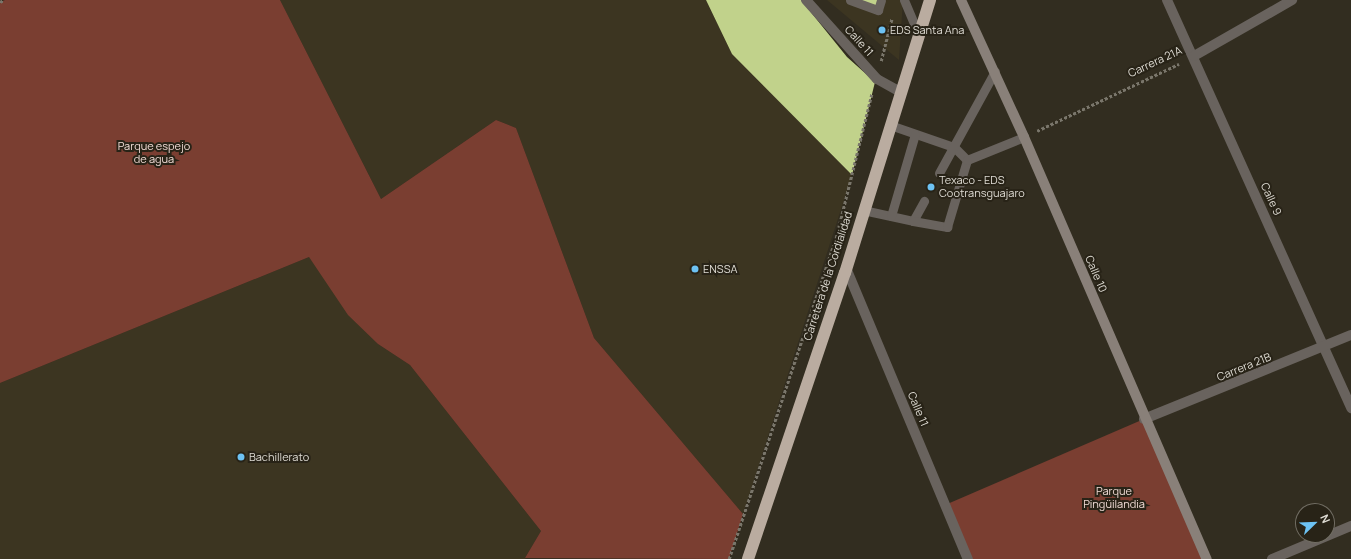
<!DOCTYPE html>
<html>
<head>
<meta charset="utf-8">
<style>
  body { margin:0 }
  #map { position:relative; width:1351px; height:559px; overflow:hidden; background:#322d20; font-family:Manrope,sans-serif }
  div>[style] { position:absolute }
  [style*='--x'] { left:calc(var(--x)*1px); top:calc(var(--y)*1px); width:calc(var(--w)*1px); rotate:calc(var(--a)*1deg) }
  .built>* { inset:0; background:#3c3521 }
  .green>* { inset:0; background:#7a3e31 }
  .building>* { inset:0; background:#c1d28b }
  .path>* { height:2.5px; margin-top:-1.25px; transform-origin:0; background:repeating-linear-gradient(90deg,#7a766b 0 3px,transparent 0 5px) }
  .lane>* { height:9px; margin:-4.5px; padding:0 4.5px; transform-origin:4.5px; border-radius:4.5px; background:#69635e }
  .street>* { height:10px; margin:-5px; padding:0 5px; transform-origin:5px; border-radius:5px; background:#69635e }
  .secondary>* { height:10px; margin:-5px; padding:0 5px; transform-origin:5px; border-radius:5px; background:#898079 }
  .highway>* { height:12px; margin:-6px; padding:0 6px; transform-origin:6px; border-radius:6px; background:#baaca0 }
  .dots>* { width:11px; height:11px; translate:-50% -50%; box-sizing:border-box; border:2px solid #282317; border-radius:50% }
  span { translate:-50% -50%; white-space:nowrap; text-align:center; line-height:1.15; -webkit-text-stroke:4px #282317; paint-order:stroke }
  .poi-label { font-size:11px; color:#dfdcd4 }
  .left { translate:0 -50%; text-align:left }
  .street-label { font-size:11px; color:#dfdcd4 }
  .park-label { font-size:11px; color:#f1dcd6 }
  .north { position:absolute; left:1295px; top:503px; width:40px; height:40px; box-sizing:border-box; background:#282317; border:1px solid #716d63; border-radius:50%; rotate:67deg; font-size:11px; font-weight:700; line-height:16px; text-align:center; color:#dfdcd4 }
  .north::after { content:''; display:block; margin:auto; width:14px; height:18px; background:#6dc2f3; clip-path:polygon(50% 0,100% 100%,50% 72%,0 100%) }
</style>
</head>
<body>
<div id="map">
  <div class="built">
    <div style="clip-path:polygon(280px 0,706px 0,733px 54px,852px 175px,743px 514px,594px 338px,516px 128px,496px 120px,381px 199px)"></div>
    <div style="clip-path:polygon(827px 0,903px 0,899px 60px)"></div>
    <div style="clip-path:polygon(309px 257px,378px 344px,410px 365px,541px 531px,525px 558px,527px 559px,0 559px,0 383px)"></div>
  </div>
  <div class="green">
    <div style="clip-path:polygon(5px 0,280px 0,381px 199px,496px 120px,516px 128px,594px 338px,743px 514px,729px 559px,525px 558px,541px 531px,410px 365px,378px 344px,348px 315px,309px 257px,0 383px,0 2px)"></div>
    <div style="clip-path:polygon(1144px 419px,1207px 559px,968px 559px,945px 505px)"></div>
  </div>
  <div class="building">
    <div style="clip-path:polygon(706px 0,801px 0,847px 57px,875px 82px,852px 175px,732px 54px)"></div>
    <div style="clip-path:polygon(856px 0,879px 0,876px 7px)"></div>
  </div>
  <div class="path">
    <div style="--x:0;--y:2;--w:4;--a:-27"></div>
    <div style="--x:881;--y:61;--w:44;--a:-75.7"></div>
    <div style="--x:1037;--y:131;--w:157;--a:-25.3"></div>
    <div style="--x:729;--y:559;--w:338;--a:-71.6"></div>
    <div style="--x:836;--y:238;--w:149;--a:-76.1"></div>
  </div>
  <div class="lane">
    <div style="--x:850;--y:0;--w:30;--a:20"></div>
    <div style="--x:878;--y:10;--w:10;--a:-73"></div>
    <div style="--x:904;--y:0;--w:38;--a:67"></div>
    <div style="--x:890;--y:125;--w:68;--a:19"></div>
    <div style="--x:954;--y:147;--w:18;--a:45"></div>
    <div style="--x:939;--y:173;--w:116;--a:-61.2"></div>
    <div style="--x:863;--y:210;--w:51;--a:12.4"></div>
    <div style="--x:913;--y:221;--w:23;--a:-61"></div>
    <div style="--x:891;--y:216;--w:85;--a:-73.7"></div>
    <div style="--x:913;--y:221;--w:35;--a:10"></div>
    <div style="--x:947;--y:227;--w:70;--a:-73.4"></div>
    <div style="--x:967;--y:160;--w:61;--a:-22"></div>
  </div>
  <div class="street">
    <div style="--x:806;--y:0;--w:106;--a:48.1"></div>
    <div style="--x:877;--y:79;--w:26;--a:29"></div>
    <div style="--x:1167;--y:0;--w:448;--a:65.7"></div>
    <div style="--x:1194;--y:56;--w:113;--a:-29.7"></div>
    <div style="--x:846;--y:268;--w:316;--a:67.3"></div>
    <div style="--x:1144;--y:419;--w:223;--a:-22.1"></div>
    <div style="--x:1272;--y:559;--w:86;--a:-22.7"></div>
  </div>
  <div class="secondary">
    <div style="--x:961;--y:0;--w:151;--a:65.3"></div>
    <div style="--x:1024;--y:137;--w:460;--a:66.6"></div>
  </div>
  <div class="highway">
    <div style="--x:748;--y:559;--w:302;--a:-71.3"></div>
    <div style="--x:845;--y:273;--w:286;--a:-72.7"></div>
  </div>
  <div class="dots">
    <div style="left:882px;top:30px;background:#6dc2f3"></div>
    <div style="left:931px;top:187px;background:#6dc2f3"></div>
    <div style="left:695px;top:269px;background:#6dc2f3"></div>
    <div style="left:241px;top:457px;background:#6dc2f3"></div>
  </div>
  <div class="poi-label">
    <span class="left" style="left:890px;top:30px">EDS Santa Ana</span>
    <span class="left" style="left:939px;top:187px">Texaco - EDS<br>Cootransguajaro</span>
    <span class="left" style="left:703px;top:269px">ENSSA</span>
    <span class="left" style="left:249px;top:457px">Bachillerato</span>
  </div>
  <div class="street-label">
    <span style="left:859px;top:41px;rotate:48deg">Calle 11</span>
    <span style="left:1155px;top:62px;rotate:-25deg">Carrera 21A</span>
    <span style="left:1271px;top:199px;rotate:66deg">Calle 9</span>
    <span style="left:1096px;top:274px;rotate:67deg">Calle 10</span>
    <span style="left:828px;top:276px;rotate:-72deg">Carretera de la Cordialidad</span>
    <span style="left:1244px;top:367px;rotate:-22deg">Carrera 21B</span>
    <span style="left:918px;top:409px;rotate:67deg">Calle 11</span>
  </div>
  <div class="park-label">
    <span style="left:154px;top:153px">Parque espejo<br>de agua</span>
    <span style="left:1114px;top:498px">Parque<br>Pingüilandia</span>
  </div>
  <div class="north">N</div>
</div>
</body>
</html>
